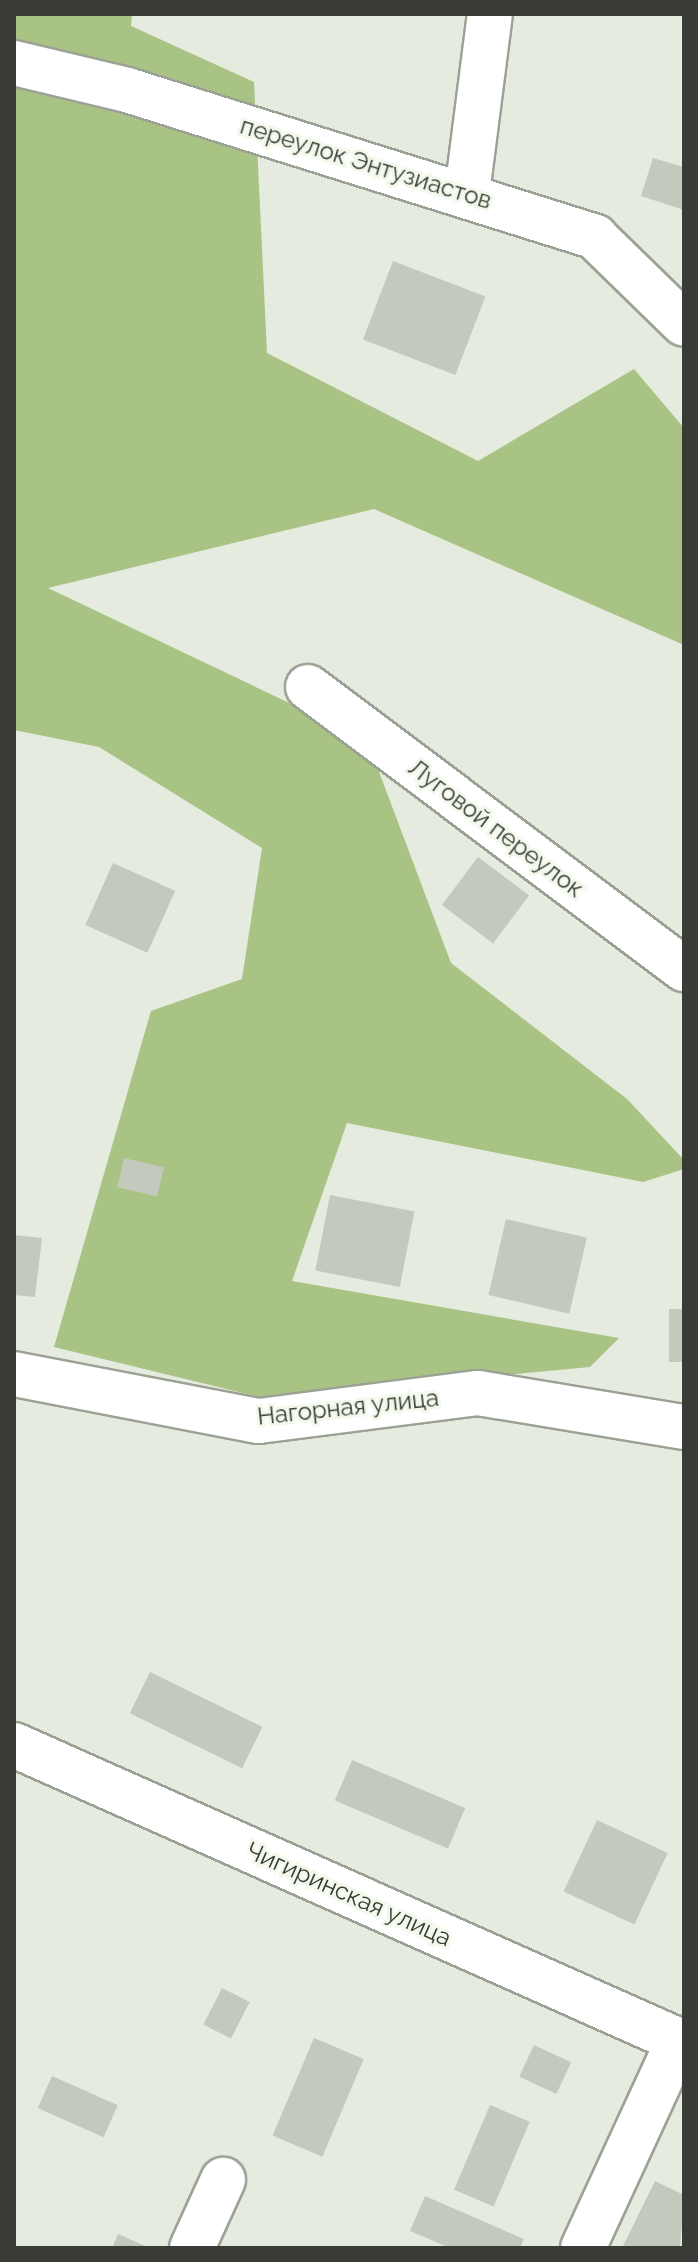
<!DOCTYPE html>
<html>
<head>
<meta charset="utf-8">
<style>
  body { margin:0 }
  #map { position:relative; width:698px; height:2262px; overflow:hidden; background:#e5ebde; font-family:Raleway,sans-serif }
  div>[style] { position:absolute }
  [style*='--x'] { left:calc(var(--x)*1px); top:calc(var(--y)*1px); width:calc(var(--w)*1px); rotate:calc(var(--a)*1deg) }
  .forest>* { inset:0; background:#a9c384 }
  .building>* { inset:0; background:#c3c9bc; transform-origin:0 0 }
  .roads { filter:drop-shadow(2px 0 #9ca195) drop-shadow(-2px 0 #9ca195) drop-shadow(0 2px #9ca195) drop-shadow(0 -2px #9ca195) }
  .minor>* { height:44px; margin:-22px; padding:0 22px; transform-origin:22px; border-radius:22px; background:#fff }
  span { translate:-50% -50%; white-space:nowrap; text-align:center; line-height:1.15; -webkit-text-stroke:6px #f2f9eb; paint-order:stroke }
  .street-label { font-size:24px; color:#393c36 }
  .frame { position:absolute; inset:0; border:16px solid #393c36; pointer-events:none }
</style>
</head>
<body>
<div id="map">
  <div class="forest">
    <div style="clip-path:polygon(14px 14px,132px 14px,131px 26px,254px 82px,267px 353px,478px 461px,634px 369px,684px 428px,684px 645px,374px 509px,48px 588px,367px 740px,451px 963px,627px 1099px,684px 1160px,684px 1169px,643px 1182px,347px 1123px,292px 1281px,619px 1338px,590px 1367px,263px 1398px,54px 1347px,151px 1011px,242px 979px,262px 848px,99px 747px,14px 730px)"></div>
  </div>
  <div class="building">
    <div style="clip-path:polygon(653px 158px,684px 167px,684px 210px,641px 196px)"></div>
    <div style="left:393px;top:261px;width:99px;height:84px;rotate:21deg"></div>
    <div style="left:478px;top:857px;width:64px;height:60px;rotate:37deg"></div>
    <div style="left:113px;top:863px;width:68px;height:68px;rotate:24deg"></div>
    <div style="left:124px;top:1158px;width:41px;height:30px;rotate:13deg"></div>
    <div style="left:330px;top:1195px;width:86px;height:77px;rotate:11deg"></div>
    <div style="left:506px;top:1219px;width:83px;height:78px;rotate:13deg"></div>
    <div style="clip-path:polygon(14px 1235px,42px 1238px,35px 1297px,14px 1295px)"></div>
    <div style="left:669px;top:1309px;width:15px;height:53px"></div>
    <div style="left:150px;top:1672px;width:125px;height:46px;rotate:26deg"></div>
    <div style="left:352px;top:1760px;width:123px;height:44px;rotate:23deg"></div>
    <div style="left:597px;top:1820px;width:78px;height:79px;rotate:25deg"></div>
    <div style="left:222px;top:1988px;width:31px;height:41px;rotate:27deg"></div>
    <div style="left:314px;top:2038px;width:54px;height:106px;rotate:23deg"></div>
    <div style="left:534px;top:2045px;width:41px;height:35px;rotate:25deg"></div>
    <div style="left:52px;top:2076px;width:72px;height:35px;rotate:24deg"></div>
    <div style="left:490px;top:2105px;width:43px;height:92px;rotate:23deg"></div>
    <div style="clip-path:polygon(655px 2181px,684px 2195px,680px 2248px,622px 2248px)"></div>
    <div style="clip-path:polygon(425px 2196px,524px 2239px,520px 2248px,450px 2248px,410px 2231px)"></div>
    <div style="clip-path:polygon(118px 2234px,150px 2248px,112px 2248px)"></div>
  </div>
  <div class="roads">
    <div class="minor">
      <div style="--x:14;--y:63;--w:116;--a:13.4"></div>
      <div style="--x:127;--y:90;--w:491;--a:17.4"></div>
      <div style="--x:595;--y:237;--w:124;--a:44.3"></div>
      <div style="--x:467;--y:193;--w:180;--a:-82.7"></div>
      <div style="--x:308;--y:687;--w:470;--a:36.9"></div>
      <div style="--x:14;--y:1374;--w:249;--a:10.9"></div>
      <div style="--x:259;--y:1421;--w:221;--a:-7.3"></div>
      <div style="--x:478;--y:1393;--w:209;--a:9.4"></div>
      <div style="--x:14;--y:1745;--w:733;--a:23.98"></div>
      <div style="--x:192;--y:2248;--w:75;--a:-65.5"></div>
      <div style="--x:583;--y:2248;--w:228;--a:-65.3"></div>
    </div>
  </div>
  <div class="street-label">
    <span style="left:366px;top:163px;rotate:17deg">переулок Энтузиастов</span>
    <span style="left:496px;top:828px;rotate:37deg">Луговой переулок</span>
    <span style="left:348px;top:1407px;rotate:-6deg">Нагорная улица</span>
    <span style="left:349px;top:1894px;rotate:24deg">Чигиринская улица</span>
  </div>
  <div class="frame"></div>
</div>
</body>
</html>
